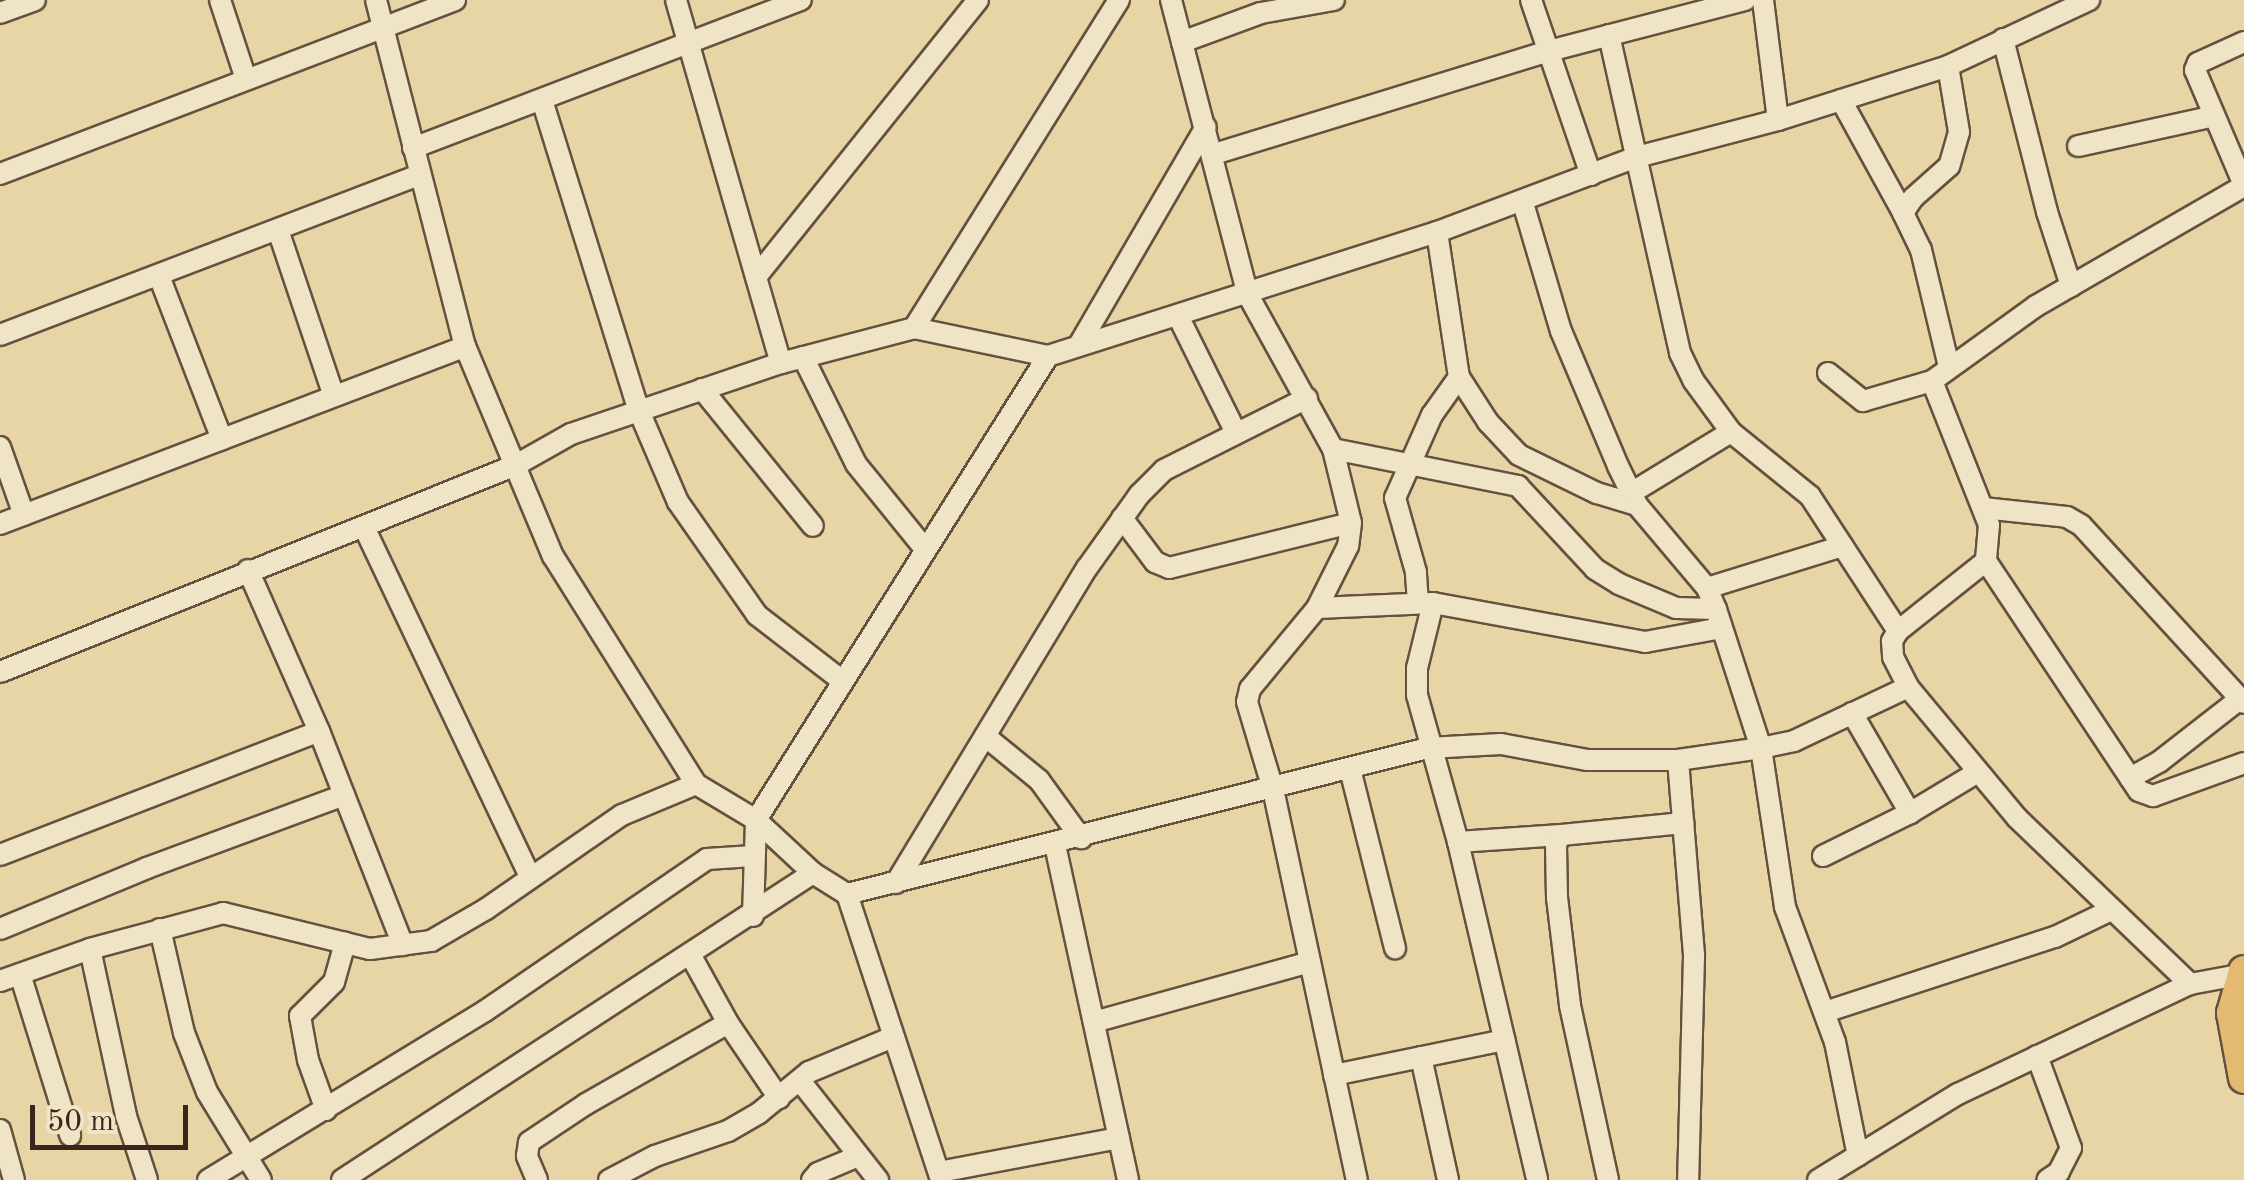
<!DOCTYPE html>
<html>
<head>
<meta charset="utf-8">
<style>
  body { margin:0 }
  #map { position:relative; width:2244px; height:1180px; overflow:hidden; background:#e7d5a6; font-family:"Old Standard TT",serif }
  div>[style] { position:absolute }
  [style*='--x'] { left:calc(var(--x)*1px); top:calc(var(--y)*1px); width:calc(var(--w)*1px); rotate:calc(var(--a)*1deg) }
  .roads { filter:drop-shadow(2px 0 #65513f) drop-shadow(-2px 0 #65513f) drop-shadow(0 2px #65513f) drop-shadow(0 -2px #65513f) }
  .minor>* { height:20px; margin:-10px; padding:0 10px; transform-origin:10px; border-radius:10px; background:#efe4c5 }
  .highway>* { height:30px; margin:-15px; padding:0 15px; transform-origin:15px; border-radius:15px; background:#e4ba73 }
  span { translate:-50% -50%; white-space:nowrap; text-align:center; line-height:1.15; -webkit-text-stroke:9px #efe4c5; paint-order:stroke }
  .scale { position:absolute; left:30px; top:1105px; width:158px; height:45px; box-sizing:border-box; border:5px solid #3a251d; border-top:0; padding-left:12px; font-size:30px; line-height:35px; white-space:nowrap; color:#3a251d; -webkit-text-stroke:8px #efe4c5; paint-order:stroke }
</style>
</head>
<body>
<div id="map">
  <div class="roads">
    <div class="minor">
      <div style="--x:220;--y:0;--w:83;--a:71.8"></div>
      <div style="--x:376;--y:0;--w:357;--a:75.6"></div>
      <div style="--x:465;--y:346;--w:228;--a:67.3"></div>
      <div style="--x:553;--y:556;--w:269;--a:57.9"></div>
      <div style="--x:696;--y:784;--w:70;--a:31"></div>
      <div style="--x:756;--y:820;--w:78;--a:42.9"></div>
      <div style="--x:813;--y:873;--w:40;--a:32"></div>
      <div style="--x:847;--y:894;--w:301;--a:71.8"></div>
      <div style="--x:676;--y:0;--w:378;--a:73.9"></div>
      <div style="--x:1171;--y:0;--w:305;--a:75.4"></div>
      <div style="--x:1248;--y:295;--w:176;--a:61.1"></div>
      <div style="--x:1333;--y:449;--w:76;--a:76.3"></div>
      <div style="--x:1351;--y:523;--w:23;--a:97"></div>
      <div style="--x:1348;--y:546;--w:69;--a:116.6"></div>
      <div style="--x:1317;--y:608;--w:105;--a:129.6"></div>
      <div style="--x:1250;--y:689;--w:13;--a:103"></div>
      <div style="--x:1247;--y:702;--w:91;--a:73.4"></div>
      <div style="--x:1273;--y:789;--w:400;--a:77.9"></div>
      <div style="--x:1531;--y:0;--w:185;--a:71.1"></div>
      <div style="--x:1763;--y:0;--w:121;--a:82.9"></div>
      <div style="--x:1778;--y:120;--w:178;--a:-17.6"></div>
      <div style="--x:1948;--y:66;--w:67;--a:80.5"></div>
      <div style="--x:1959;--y:132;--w:35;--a:106"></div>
      <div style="--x:1949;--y:166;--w:48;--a:138.4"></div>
      <div style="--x:1913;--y:198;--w:18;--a:124"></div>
      <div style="--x:1903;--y:213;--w:41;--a:64.1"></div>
      <div style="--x:1921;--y:250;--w:120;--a:76.5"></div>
      <div style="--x:0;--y:13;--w:37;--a:-20"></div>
      <div style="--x:1609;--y:35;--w:326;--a:77.4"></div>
      <div style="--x:1680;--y:353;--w:30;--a:64"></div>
      <div style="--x:1693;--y:380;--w:64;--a:53.8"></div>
      <div style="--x:1731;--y:432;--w:102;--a:39"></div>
      <div style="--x:1810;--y:496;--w:161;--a:56.9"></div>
      <div style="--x:2003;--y:39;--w:179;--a:75.7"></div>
      <div style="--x:2047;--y:212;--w:78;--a:72"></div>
      <div style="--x:1182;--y:42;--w:84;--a:-20.2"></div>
      <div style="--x:1261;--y:13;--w:74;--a:-10.1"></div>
      <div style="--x:2244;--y:42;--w:51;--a:155.5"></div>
      <div style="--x:2198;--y:63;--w:8;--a:113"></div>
      <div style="--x:2195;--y:70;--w:125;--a:66.9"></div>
      <div style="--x:1948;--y:66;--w:156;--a:-25.1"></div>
      <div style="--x:542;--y:100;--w:326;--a:72.7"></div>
      <div style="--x:639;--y:411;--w:99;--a:66.8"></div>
      <div style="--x:678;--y:502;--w:138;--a:55"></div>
      <div style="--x:757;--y:615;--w:106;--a:37.7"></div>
      <div style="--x:1841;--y:100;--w:129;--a:61.2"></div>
      <div style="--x:2078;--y:146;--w:139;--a:-12.4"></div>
      <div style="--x:413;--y:148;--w:415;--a:-20.9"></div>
      <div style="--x:1214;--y:154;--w:350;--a:-17.1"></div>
      <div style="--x:1549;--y:51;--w:203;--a:-14.6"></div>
      <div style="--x:0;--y:174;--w:487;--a:-20.9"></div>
      <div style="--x:1523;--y:203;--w:134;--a:73.5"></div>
      <div style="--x:1561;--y:331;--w:147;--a:67.1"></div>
      <div style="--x:1618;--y:466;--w:43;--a:64"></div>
      <div style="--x:1637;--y:505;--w:109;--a:49.9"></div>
      <div style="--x:1707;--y:588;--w:23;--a:67"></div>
      <div style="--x:1716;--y:609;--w:146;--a:72.1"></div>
      <div style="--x:1761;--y:748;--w:161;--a:81.4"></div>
      <div style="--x:1785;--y:907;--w:144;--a:69.7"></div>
      <div style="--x:1835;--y:1042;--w:116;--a:78.6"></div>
      <div style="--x:278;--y:230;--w:175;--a:71.4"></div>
      <div style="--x:1437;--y:232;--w:147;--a:81.4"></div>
      <div style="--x:1459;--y:377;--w:54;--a:57.2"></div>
      <div style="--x:1488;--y:422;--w:45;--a:46.8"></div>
      <div style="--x:1519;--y:455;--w:87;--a:26"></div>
      <div style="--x:1597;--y:493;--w:42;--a:16.7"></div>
      <div style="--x:159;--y:276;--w:175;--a:68.9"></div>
      <div style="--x:756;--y:277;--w:355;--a:-51.3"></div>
      <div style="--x:1178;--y:316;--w:131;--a:63.6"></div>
      <div style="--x:914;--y:328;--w:387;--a:-58"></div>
      <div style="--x:0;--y:335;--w:449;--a:-20.9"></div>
      <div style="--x:1079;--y:345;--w:252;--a:-59.8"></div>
      <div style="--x:803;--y:357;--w:119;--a:63.6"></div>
      <div style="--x:856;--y:464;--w:109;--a:50.9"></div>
      <div style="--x:1828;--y:373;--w:45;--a:38.7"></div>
      <div style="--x:1863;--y:401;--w:72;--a:-16.2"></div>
      <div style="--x:1932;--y:381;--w:128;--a:-35.8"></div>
      <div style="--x:2036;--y:306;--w:240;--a:-30"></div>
      <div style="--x:1932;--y:381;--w:155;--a:68.4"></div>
      <div style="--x:1989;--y:525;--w:36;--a:95"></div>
      <div style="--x:1986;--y:561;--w:112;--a:141.5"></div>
      <div style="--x:1898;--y:631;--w:12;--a:121"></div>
      <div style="--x:1892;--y:641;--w:16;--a:86"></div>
      <div style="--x:1893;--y:657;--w:34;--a:63"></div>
      <div style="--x:1908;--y:687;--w:170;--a:50.2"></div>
      <div style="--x:2017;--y:818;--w:240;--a:43.8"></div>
      <div style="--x:702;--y:389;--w:176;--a:51"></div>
      <div style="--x:0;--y:447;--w:72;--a:70.6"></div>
      <div style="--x:1333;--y:449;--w:189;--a:11.3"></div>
      <div style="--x:1518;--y:486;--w:113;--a:47.1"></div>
      <div style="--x:1595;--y:569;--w:28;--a:32"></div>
      <div style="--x:1619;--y:584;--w:62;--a:22.8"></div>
      <div style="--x:1676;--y:608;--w:40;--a:1.4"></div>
      <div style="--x:1631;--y:493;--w:117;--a:-31.4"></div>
      <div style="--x:1983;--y:508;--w:84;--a:6.1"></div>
      <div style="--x:2067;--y:517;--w:16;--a:30"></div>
      <div style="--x:2081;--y:525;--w:241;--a:47.5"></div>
      <div style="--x:1122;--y:518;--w:55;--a:53.1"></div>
      <div style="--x:1155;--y:562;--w:15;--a:23"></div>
      <div style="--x:1169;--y:568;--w:187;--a:-13.9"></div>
      <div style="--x:0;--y:524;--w:498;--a:-20.9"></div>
      <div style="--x:364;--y:527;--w:385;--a:64.6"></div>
      <div style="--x:1986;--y:561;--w:276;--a:56.4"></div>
      <div style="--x:2139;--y:791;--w:15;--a:20"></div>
      <div style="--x:2153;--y:796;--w:97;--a:-19.9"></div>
      <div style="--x:248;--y:570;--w:176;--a:66.2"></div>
      <div style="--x:319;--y:731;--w:230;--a:68.6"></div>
      <div style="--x:1707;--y:588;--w:142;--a:-17.2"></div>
      <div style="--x:1418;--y:603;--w:31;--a:-94"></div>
      <div style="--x:1416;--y:572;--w:77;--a:-105.8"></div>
      <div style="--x:1395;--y:498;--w:91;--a:-66"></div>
      <div style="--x:1432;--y:415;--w:47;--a:-54.6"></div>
      <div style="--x:1433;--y:603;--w:67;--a:103.8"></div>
      <div style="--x:1417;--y:668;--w:27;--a:90"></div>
      <div style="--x:1417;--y:695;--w:153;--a:74.4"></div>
      <div style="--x:1458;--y:842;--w:347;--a:76.8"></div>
      <div style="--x:1317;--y:608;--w:116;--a:-2.5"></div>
      <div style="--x:1433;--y:603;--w:216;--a:10.4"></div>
      <div style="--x:1645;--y:642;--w:77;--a:-10.4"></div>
      <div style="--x:0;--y:672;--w:556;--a:-21.86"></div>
      <div style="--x:516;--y:465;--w:63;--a:-29.4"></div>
      <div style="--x:571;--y:434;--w:222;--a:-18.7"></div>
      <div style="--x:781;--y:363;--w:138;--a:-14.7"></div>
      <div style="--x:914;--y:328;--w:137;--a:11.8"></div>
      <div style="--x:1852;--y:713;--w:116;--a:59.9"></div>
      <div style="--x:985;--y:736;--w:70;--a:39.2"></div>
      <div style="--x:1039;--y:780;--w:72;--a:54.1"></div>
      <div style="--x:1678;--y:760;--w:197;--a:85.3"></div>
      <div style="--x:1694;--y:956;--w:224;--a:91.5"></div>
      <div style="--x:1350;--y:769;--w:185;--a:75.9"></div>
      <div style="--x:2130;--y:778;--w:33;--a:-29"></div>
      <div style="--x:2159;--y:762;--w:103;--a:-37.9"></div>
      <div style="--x:1458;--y:842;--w:103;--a:-3.9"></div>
      <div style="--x:1055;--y:845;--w:343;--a:77.7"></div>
      <div style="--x:0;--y:855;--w:342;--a:-21.2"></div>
      <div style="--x:1823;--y:856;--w:97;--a:-26.3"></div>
      <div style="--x:1910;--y:813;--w:79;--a:-31.1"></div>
      <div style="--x:896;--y:883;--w:368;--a:-58.8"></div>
      <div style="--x:1087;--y:568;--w:90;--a:-54.5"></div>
      <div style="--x:1139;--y:495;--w:35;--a:-45"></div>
      <div style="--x:1164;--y:470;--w:160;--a:-26.7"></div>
      <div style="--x:847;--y:894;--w:599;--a:-14.11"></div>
      <div style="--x:1428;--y:748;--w:73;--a:-3.1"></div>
      <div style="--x:1501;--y:744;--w:87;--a:10.5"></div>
      <div style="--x:1587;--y:760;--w:91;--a:0"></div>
      <div style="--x:1678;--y:760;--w:84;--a:-8.2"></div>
      <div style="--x:1761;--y:748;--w:34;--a:-12"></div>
      <div style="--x:1794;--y:741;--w:126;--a:-25.3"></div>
      <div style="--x:753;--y:916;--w:96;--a:-88.2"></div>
      <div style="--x:756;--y:820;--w:548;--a:-57.82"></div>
      <div style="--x:1048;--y:356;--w:408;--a:-17.7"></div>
      <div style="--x:1437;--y:232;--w:214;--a:-20.6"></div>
      <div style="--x:1637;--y:157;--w:146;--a:-14.7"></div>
      <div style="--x:0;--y:929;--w:159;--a:-22.5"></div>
      <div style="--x:147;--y:868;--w:210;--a:-20.3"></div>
      <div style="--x:160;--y:929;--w:107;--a:77"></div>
      <div style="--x:184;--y:1033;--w:63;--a:68.7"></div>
      <div style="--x:207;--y:1092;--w:103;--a:58.5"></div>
      <div style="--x:90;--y:949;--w:171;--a:77.8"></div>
      <div style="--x:126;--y:1116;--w:67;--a:71.8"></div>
      <div style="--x:691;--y:956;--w:77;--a:61.1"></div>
      <div style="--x:728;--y:1023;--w:91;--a:55.8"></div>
      <div style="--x:20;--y:974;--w:169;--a:72.7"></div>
      <div style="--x:0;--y:981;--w:96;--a:-19.6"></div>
      <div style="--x:90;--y:949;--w:138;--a:-15.1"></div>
      <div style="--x:223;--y:913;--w:151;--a:13.8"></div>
      <div style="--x:370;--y:949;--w:62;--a:-7.5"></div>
      <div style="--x:431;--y:941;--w:64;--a:-30.2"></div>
      <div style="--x:486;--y:909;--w:165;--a:-34.7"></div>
      <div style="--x:622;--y:815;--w:80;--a:-22.7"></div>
      <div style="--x:1825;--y:1012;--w:242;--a:-18.1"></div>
      <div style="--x:2055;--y:937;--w:60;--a:-25.7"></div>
      <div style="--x:1094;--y:1022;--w:224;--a:-15.5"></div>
      <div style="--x:2037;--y:1056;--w:98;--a:69.7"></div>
      <div style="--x:2071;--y:1148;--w:27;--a:117"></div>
      <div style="--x:2059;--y:1172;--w:14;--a:146"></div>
      <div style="--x:1421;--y:1057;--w:126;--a:77.6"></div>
      <div style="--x:1334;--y:1075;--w:174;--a:-11.6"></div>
      <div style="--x:801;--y:1082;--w:125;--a:51.8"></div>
      <div style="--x:326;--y:1110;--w:53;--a:-109.8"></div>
      <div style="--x:308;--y:1060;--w:45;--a:-100.3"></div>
      <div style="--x:300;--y:1016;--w:48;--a:-45"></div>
      <div style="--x:334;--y:982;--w:41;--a:-74.2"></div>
      <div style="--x:0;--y:1130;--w:52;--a:74.4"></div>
      <div style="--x:939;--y:1172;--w:183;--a:-10.7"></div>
      <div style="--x:208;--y:1180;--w:324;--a:-31.4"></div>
      <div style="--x:485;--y:1011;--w:269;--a:-34.4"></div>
      <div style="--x:707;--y:859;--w:46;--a:-3.7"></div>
      <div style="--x:342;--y:1180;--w:562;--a:-33.1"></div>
      <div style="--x:537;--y:1180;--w:26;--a:-113"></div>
      <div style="--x:527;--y:1156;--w:14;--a:-82"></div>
      <div style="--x:529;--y:1142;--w:69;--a:-33.7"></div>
      <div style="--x:586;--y:1104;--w:163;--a:-29.7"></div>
      <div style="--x:609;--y:1180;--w:52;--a:-27.6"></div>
      <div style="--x:655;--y:1156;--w:77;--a:-18.9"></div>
      <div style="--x:728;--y:1131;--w:36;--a:-30"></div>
      <div style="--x:759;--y:1113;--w:65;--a:-39.4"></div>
      <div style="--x:809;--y:1072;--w:91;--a:-22.6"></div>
      <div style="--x:812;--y:1180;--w:9;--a:-49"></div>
      <div style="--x:818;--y:1173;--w:41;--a:-22.8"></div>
      <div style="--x:1608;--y:1180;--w:179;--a:-102.3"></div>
      <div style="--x:1570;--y:1005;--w:108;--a:-96.9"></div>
      <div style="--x:1557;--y:898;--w:54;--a:-91.1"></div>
      <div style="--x:1556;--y:844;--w:10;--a:-61"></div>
      <div style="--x:1561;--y:835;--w:123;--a:-5.6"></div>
      <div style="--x:1818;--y:1180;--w:164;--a:-31.6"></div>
      <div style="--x:1958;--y:1094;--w:257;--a:-25.4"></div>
      <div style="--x:2190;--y:984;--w:55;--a:-10.5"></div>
    </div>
    <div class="highway">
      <div style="--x:2244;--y:971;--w:44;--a:105.9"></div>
      <div style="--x:2232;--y:1013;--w:66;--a:79.5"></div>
    </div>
  </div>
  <div class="scale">50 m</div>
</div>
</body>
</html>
